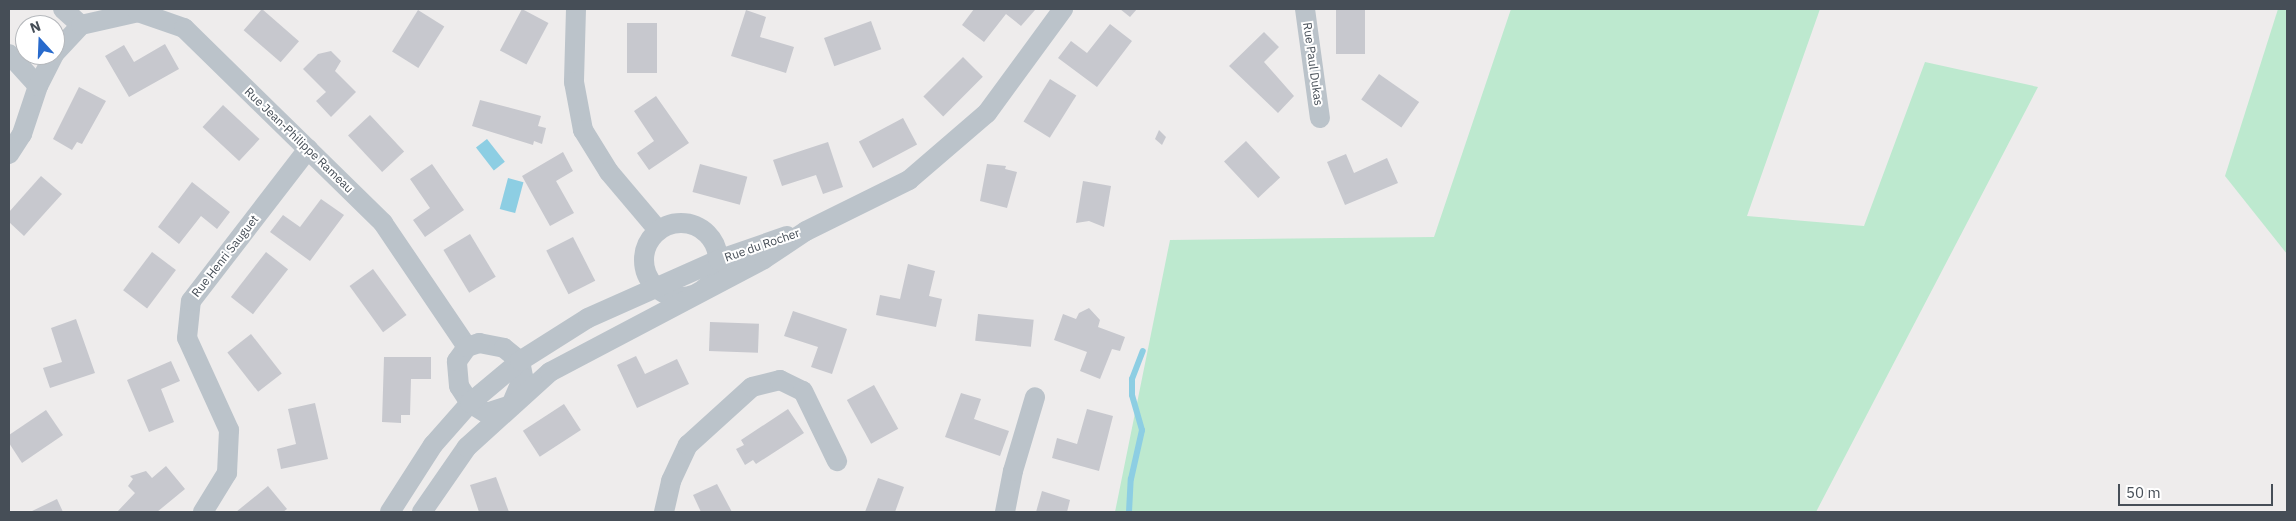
<!DOCTYPE html>
<html>
<head>
<meta charset="utf-8">
<style>
  body { margin:0 }
  #map { position:relative; width:2296px; height:521px; overflow:hidden; background:#eeecec; font-family:"IBM Plex Sans",sans-serif }
  div>[style] { position:absolute }
  [style*='--x'] { left:calc(var(--x)*1px); top:calc(var(--y)*1px); width:calc(var(--w)*1px); rotate:calc(var(--a)*1deg) }
  .green>* { inset:0; background:#bde9cf }
  .water>* { inset:0; background:#8dcee3; transform-origin:0 0 }
  .stream>* { height:6px; margin:-3px; padding:0 3px; transform-origin:3px; border-radius:3px; background:#8dcee3 }
  .building>* { inset:0; background:#c7c8ce; transform-origin:0 0 }
  .minor>* { height:20px; margin:-10px; padding:0 10px; transform-origin:10px; border-radius:10px; background:#bbc3ca }
  .minor>.ring { margin:-10px; padding:0; box-sizing:content-box; background:none; border:20px solid #bbc3ca; border-radius:50% }
  span { translate:-50% -50%; white-space:nowrap; text-align:center; line-height:1.15; -webkit-text-stroke:4px #fff; paint-order:stroke }
  .street-label { font-size:12px; color:#464e57 }
  .frame { position:absolute; inset:0; border:10px solid #464e57; pointer-events:none }
  .north { position:absolute; left:15px; top:15px; width:50px; height:50px; box-sizing:border-box; background:#fff; border:1px solid #b5b8bc; border-radius:50%; rotate:340deg; font-size:14px; font-weight:700; line-height:20px; text-align:center; color:#464e57 }
  .north::after { content:''; display:block; margin:auto; width:18px; height:22px; background:#286acc; clip-path:polygon(50% 0,100% 100%,50% 72%,0 100%) }
  .scale { position:absolute; left:2118px; top:484px; width:155px; height:22px; box-sizing:border-box; border:2px solid #464e57; border-top:0; padding-left:6px; font-size:15px; line-height:18px; white-space:nowrap; color:#464e57; -webkit-text-stroke:4px #fff; paint-order:stroke }
</style>
</head>
<body>
<div id="map">
  <div class="green">
    <div style="clip-path:polygon(1511px 9px,1820px 9px,1747px 216px,1864px 226px,1925px 62px,2038px 87px,1816px 512px,1115px 512px,1170px 240px,1434px 237px)"></div>
    <div style="clip-path:polygon(2278px 9px,2287px 9px,2287px 254px,2225px 176px)"></div>
  </div>
  <div class="water">
    <div style="left:487px;top:139px;width:29px;height:14px;rotate:52deg"></div>
    <div style="left:508px;top:178px;width:16px;height:32px;rotate:15deg"></div>
  </div>
  <div class="stream">
    <div style="--x:1129;--y:512;--w:33;--a:-87"></div>
    <div style="--x:1131;--y:479;--w:50;--a:-77.3"></div>
    <div style="--x:1142;--y:430;--w:36;--a:-106"></div>
    <div style="--x:1132;--y:395;--w:16;--a:-90"></div>
    <div style="--x:1132;--y:379;--w:30;--a:-69"></div>
  </div>
  <div class="building">
    <div style="left:262px;top:9px;width:49px;height:28px;rotate:41deg"></div>
    <div style="left:522px;top:9px;width:30px;height:47px;rotate:28deg"></div>
    <div style="clip-path:polygon(974px 9px,1033px 9px,1035px 10px,1021px 26px,1006px 14px,984px 42px,962px 25px)"></div>
    <div style="clip-path:polygon(1120px 9px,1137px 9px,1130px 17px)"></div>
    <div style="left:1336px;top:9px;width:29px;height:45px"></div>
    <div style="left:418px;top:10px;width:31px;height:49px;rotate:32deg"></div>
    <div style="clip-path:polygon(746px 10px,766px 17px,760px 37px,794px 47px,786px 73px,731px 56px)"></div>
    <div style="left:871px;top:21px;width:30px;height:50px;rotate:70deg"></div>
    <div style="left:627px;top:23px;width:30px;height:50px"></div>
    <div style="clip-path:polygon(1110px 24px,1132px 41px,1097px 87px,1058px 58px,1071px 41px,1087px 53px)"></div>
    <div style="clip-path:polygon(1264px 32px,1279px 47px,1264px 62px,1294px 96px,1278px 113px,1229px 66px)"></div>
    <div style="clip-path:polygon(165px 44px,179px 69px,129px 97px,105px 56px,124px 45px,134px 62px)"></div>
    <div style="clip-path:polygon(331px 51px,341px 61px,335px 71px,356px 92px,331px 117px,316px 101px,326px 92px,303px 69px,318px 54px)"></div>
    <div style="left:963px;top:57px;width:28px;height:56px;rotate:45deg"></div>
    <div style="left:1379px;top:74px;width:49px;height:31px;rotate:35deg"></div>
    <div style="left:1050px;top:79px;width:31px;height:50px;rotate:32deg"></div>
    <div style="clip-path:polygon(79px 87px,106px 101px,82px 144px,77px 142px,72px 150px,53px 139px)"></div>
    <div style="clip-path:polygon(656px 96px,689px 143px,649px 170px,637px 153px,654px 141px,634px 111px)"></div>
    <div style="clip-path:polygon(480px 100px,541px 116px,538px 126px,546px 128px,542px 144px,534px 141px,533px 145px,472px 126px)"></div>
    <div style="left:223px;top:105px;width:50px;height:30px;rotate:43deg"></div>
    <div style="left:370px;top:115px;width:50px;height:30px;rotate:47deg"></div>
    <div style="left:903px;top:118px;width:30px;height:50px;rotate:62deg"></div>
    <div style="clip-path:polygon(1159px 130px,1166px 137px,1162px 145px,1155px 139px)"></div>
    <div style="left:1246px;top:141px;width:50px;height:30px;rotate:47deg"></div>
    <div style="clip-path:polygon(828px 142px,843px 187px,823px 194px,816px 175px,782px 186px,773px 160px)"></div>
    <div style="clip-path:polygon(563px 152px,573px 171px,556px 181px,574px 213px,550px 226px,522px 176px)"></div>
    <div style="clip-path:polygon(1346px 154px,1354px 173px,1387px 158px,1398px 183px,1345px 205px,1327px 162px)"></div>
    <div style="clip-path:polygon(432px 164px,464px 210px,425px 237px,413px 220px,430px 208px,410px 179px)"></div>
    <div style="left:700px;top:164px;width:49px;height:29px;rotate:15deg"></div>
    <div style="clip-path:polygon(987px 164px,1006px 166px,1005px 169px,1017px 172px,1007px 208px,980px 201px)"></div>
    <div style="clip-path:polygon(41px 176px,62px 194px,24px 236px,9px 222px,9px 212px)"></div>
    <div style="clip-path:polygon(1083px 181px,1111px 186px,1104px 227px,1089px 221px,1076px 223px)"></div>
    <div style="clip-path:polygon(192px 182px,230px 212px,217px 229px,201px 216px,179px 244px,158px 227px)"></div>
    <div style="clip-path:polygon(321px 199px,344px 215px,310px 261px,270px 232px,283px 215px,300px 227px)"></div>
    <div style="left:470px;top:234px;width:50px;height:31px;rotate:59deg"></div>
    <div style="left:573px;top:237px;width:49px;height:30px;rotate:63deg"></div>
    <div style="left:152px;top:252px;width:30px;height:48px;rotate:37deg"></div>
    <div style="left:266px;top:252px;width:28px;height:57px;rotate:38deg"></div>
    <div style="clip-path:polygon(908px 264px,935px 271px,929px 296px,942px 299px,936px 327px,876px 315px,880px 295px,900px 299px)"></div>
    <div style="left:373px;top:269px;width:57px;height:29px;rotate:54deg"></div>
    <div style="clip-path:polygon(1089px 308px,1100px 320px,1098px 327px,1125px 337px,1120px 351px,1112px 349px,1100px 379px,1080px 371px,1087px 352px,1054px 340px,1063px 314px,1076px 319px,1079px 313px)"></div>
    <div style="clip-path:polygon(793px 311px,847px 329px,832px 374px,811px 367px,818px 347px,784px 336px)"></div>
    <div style="left:978px;top:314px;width:56px;height:27px;rotate:6deg"></div>
    <div style="clip-path:polygon(76px 319px,95px 373px,50px 388px,43px 368px,62px 362px,51px 328px)"></div>
    <div style="left:710px;top:322px;width:49px;height:29px;rotate:2deg"></div>
    <div style="left:251px;top:334px;width:50px;height:30px;rotate:52deg"></div>
    <div style="clip-path:polygon(636px 356px,645px 374px,677px 359px,689px 384px,637px 408px,617px 365px)"></div>
    <div style="clip-path:polygon(384px 357px,431px 357px,431px 379px,411px 379px,410px 415px,401px 415px,401px 423px,382px 422px)"></div>
    <div style="clip-path:polygon(171px 361px,180px 381px,161px 389px,174px 422px,149px 432px,127px 380px)"></div>
    <div style="left:874px;top:385px;width:50px;height:31px;rotate:61deg"></div>
    <div style="clip-path:polygon(961px 393px,981px 399px,974px 419px,1009px 431px,1000px 456px,945px 437px)"></div>
    <div style="clip-path:polygon(315px 403px,328px 459px,281px 469px,277px 449px,296px 444px,288px 409px)"></div>
    <div style="left:564px;top:404px;width:31px;height:49px;rotate:57deg"></div>
    <div style="clip-path:polygon(788px 409px,804px 433px,756px 464px,753px 460px,745px 465px,736px 449px,744px 445px,741px 440px)"></div>
    <div style="clip-path:polygon(1087px 409px,1113px 416px,1099px 471px,1052px 458px,1057px 438px,1077px 444px)"></div>
    <div style="clip-path:polygon(46px 410px,63px 435px,22px 463px,9px 443px,9px 435px)"></div>
    <div style="clip-path:polygon(166px 466px,185px 489px,157px 512px,117px 512px,135px 493px,128px 486px,133px 479px,130px 476px,146px 471px,152px 478px)"></div>
    <div style="clip-path:polygon(496px 477px,509px 512px,479px 512px,470px 485px)"></div>
    <div style="clip-path:polygon(878px 478px,904px 487px,895px 512px,865px 512px)"></div>
    <div style="clip-path:polygon(717px 484px,732px 512px,701px 512px,693px 495px)"></div>
    <div style="clip-path:polygon(268px 486px,287px 509px,283px 512px,236px 512px)"></div>
    <div style="clip-path:polygon(1042px 491px,1070px 500px,1067px 512px,1036px 512px)"></div>
    <div style="clip-path:polygon(57px 499px,63px 512px,30px 512px)"></div>
  </div>
  <div class="minor">
    <div style="--x:63;--y:9;--w:24;--a:42"></div>
    <div style="--x:576;--y:9;--w:73;--a:91.6"></div>
    <div style="--x:574;--y:82;--w:49;--a:79.4"></div>
    <div style="--x:583;--y:130;--w:49;--a:58.2"></div>
    <div style="--x:609;--y:172;--w:76;--a:49.8"></div>
    <div style="--x:1305;--y:9;--w:110;--a:82.2"></div>
    <div style="--x:55;--y:53;--w:38;--a:-47"></div>
    <div style="--x:81;--y:25;--w:58;--a:-12.8"></div>
    <div style="--x:138;--y:12;--w:49;--a:19.2"></div>
    <div style="--x:184;--y:28;--w:279;--a:44.4"></div>
    <div style="--x:383;--y:223;--w:150;--a:55.9"></div>
    <div style="--x:9;--y:54;--w:43;--a:47.8"></div>
    <div style="--x:9;--y:154;--w:24;--a:-57"></div>
    <div style="--x:22;--y:134;--w:51;--a:-71.6"></div>
    <div style="--x:38;--y:86;--w:35;--a:-63"></div>
    <div class="ring" style="left:644px;top:223px;width:54px;height:54px"></div>
    <div style="--x:479;--y:343;--w:25;--a:11"></div>
    <div style="--x:504;--y:348;--w:21;--a:39"></div>
    <div style="--x:520;--y:361;--w:16;--a:79"></div>
    <div style="--x:523;--y:377;--w:30;--a:113"></div>
    <div style="--x:511;--y:405;--w:26;--a:162"></div>
    <div style="--x:486;--y:413;--w:19;--a:-148"></div>
    <div style="--x:470;--y:403;--w:20;--a:-123"></div>
    <div style="--x:459;--y:386;--w:25;--a:-95"></div>
    <div style="--x:457;--y:361;--w:17;--a:-54"></div>
    <div style="--x:467;--y:347;--w:13;--a:-18"></div>
    <div style="--x:203;--y:512;--w:46;--a:-58.4"></div>
    <div style="--x:227;--y:473;--w:43;--a:-87.3"></div>
    <div style="--x:229;--y:430;--w:101;--a:-114.5"></div>
    <div style="--x:187;--y:338;--w:37;--a:-84"></div>
    <div style="--x:191;--y:301;--w:192;--a:-52.4"></div>
    <div style="--x:390;--y:512;--w:80;--a:-57.3"></div>
    <div style="--x:433;--y:445;--w:56;--a:-48.6"></div>
    <div style="--x:470;--y:403;--w:65;--a:-40"></div>
    <div style="--x:520;--y:361;--w:80;--a:-32.3"></div>
    <div style="--x:588;--y:318;--w:142;--a:-24"></div>
    <div style="--x:718;--y:260;--w:73;--a:-19.2"></div>
    <div style="--x:422;--y:512;--w:79;--a:-55.3"></div>
    <div style="--x:467;--y:447;--w:112;--a:-42.1"></div>
    <div style="--x:550;--y:372;--w:242;--a:-27.8"></div>
    <div style="--x:764;--y:259;--w:50;--a:-33.7"></div>
    <div style="--x:806;--y:231;--w:115;--a:-26.3"></div>
    <div style="--x:909;--y:180;--w:103;--a:-40.7"></div>
    <div style="--x:987;--y:113;--w:129;--a:-53.8"></div>
    <div style="--x:664;--y:512;--w:32;--a:-77"></div>
    <div style="--x:671;--y:481;--w:40;--a:-65"></div>
    <div style="--x:688;--y:445;--w:86;--a:-42.2"></div>
    <div style="--x:752;--y:387;--w:29;--a:-14"></div>
    <div style="--x:780;--y:380;--w:25;--a:26"></div>
    <div style="--x:803;--y:391;--w:78;--a:64.1"></div>
    <div style="--x:1005;--y:512;--w:42;--a:-79"></div>
    <div style="--x:1013;--y:471;--w:77;--a:-73.4"></div>
  </div>
  <div class="street-label">
    <span style="left:1313px;top:64px;rotate:82deg">Rue Paul Dukas</span>
    <span style="left:299px;top:140px;rotate:44deg">Rue Jean-Philippe Rameau</span>
    <span style="left:762px;top:245px;rotate:-19deg">Rue du Rocher</span>
    <span style="left:225px;top:256px;rotate:-52deg">Rue Henri Sauguet</span>
  </div>
  <div class="frame"></div>
  <div class="north">N</div>
  <div class="scale">50 m</div>
</div>
</body>
</html>
